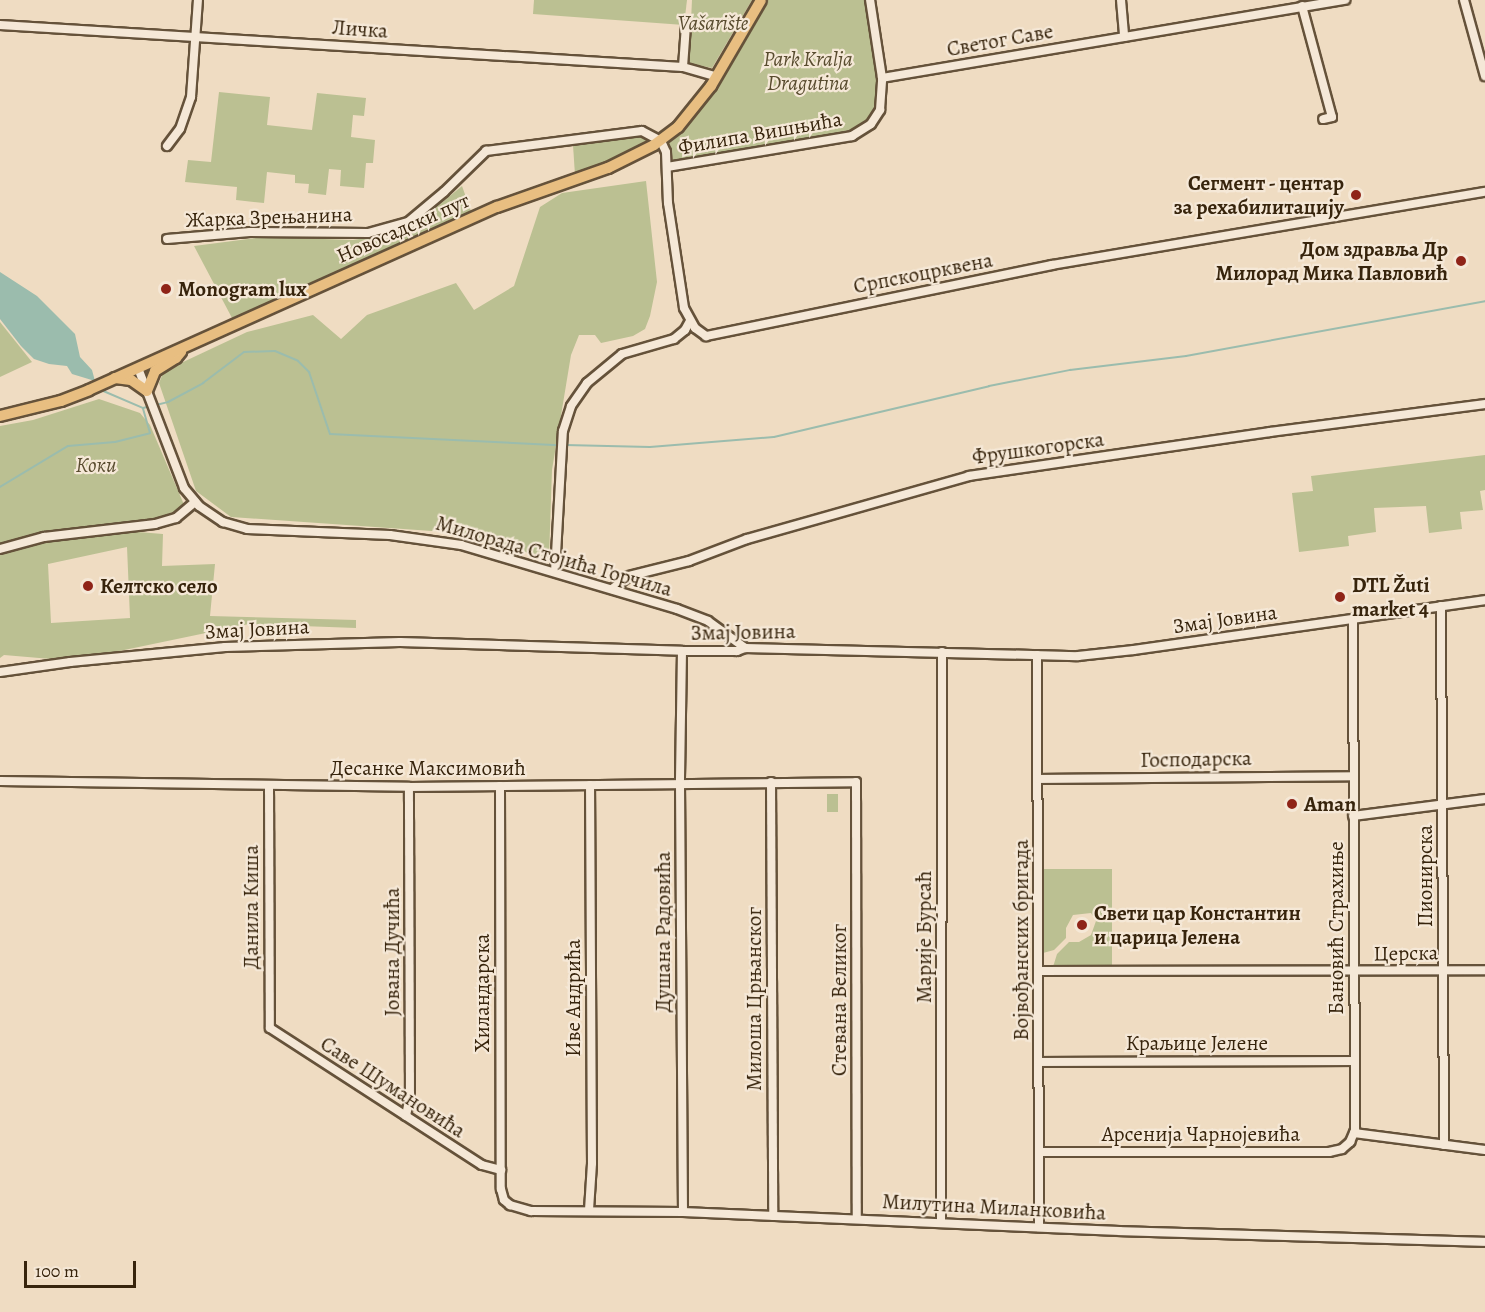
<!DOCTYPE html>
<html>
<head>
<meta charset="utf-8">
<style>
  body { margin:0 }
  #map { position:relative; width:1485px; height:1312px; overflow:hidden; background:#efdcc2; font-family:Alegreya,serif }
  div>[style] { position:absolute }
  [style*='--x'] { left:calc(var(--x)*1px); top:calc(var(--y)*1px); width:calc(var(--w)*1px); rotate:calc(var(--a)*1deg) }
  .green>* { inset:0; background:#bbc092; transform-origin:0 0 }
  .water>* { inset:0; background:#9bbcad }
  .stream>* { height:2px; margin:-1px; padding:0 1px; transform-origin:1px; border-radius:1px; background:#9bbcad }
  .roads { filter:drop-shadow(2px 0 #65523a) drop-shadow(-2px 0 #65523a) drop-shadow(0 2px #65523a) drop-shadow(0 -2px #65523a) }
  .minor>* { height:8px; margin:-4px; padding:0 4px; transform-origin:4px; border-radius:4px; background:#f5e8d7 }
  .major>* { height:10px; margin:-5px; padding:0 5px; transform-origin:5px; border-radius:5px; background:#e8be81 }
  .dots>* { width:16px; height:16px; translate:-50% -50%; box-sizing:border-box; border:3px solid #f5e8d7; border-radius:50% }
  span { translate:-50% -50%; white-space:nowrap; text-align:center; line-height:1.15; -webkit-text-stroke:4.5px #f5e8d7; paint-order:stroke }
  .park-label { font-size:21px; color:#584b2e; font-style:italic }
  .street-label { font-size:21px; color:#37240c }
  .poi-label { font-size:21px; color:#37240c; font-weight:700 }
  .right { translate:-100% -50%; text-align:right }
  .left { translate:0 -50%; text-align:left }
  .scale { position:absolute; left:24px; top:1261px; width:112px; height:27px; box-sizing:border-box; border:3px solid #37240c; border-top:0; padding-left:8px; font-size:18px; line-height:21px; white-space:nowrap; color:#37240c; -webkit-text-stroke:4px #f5e8d7; paint-order:stroke }
</style>
</head>
<body>
<div id="map">
  <div class="green">
    <div style="clip-path:polygon(534px 0,687px 0,684px 25px,533px 14px)"></div>
    <div style="clip-path:polygon(692px 0,752px 0,712px 68px,689px 63px)"></div>
    <div style="clip-path:polygon(766px 0,870px 0,882px 78px,880px 110px,852px 136px,667px 167px,661px 141px,694px 115px)"></div>
    <div style="clip-path:polygon(219px 92px,270px 97px,267px 125px,312px 130px,317px 93px,366px 98px,364px 116px,353px 115px,351px 137px,375px 140px,373px 163px,366px 163px,364px 188px,340px 186px,341px 170px,329px 169px,326px 195px,308px 193px,309px 184px,295px 183px,295px 175px,267px 172px,264px 203px,236px 200px,237px 187px,185px 182px,188px 160px,211px 162px)"></div>
    <div style="clip-path:polygon(631px 136px,645px 136px,652px 141px,575px 175px,573px 145px)"></div>
    <div style="clip-path:polygon(646px 181px,657px 282px,650px 316px,645px 329px,633px 336px,601px 343px,595px 335px,579px 335px,571px 355px,552px 470px,549px 558px,446px 532px,231px 517px,196px 491px,159px 383px,164px 371px,247px 332px,313px 315px,341px 339px,367px 315px,456px 283px,474px 310px,514px 286px,540px 207px,562px 193px)"></div>
    <div style="clip-path:polygon(462px 186px,472px 214px,232px 318px,194px 246px,264px 237px,353px 240px,397px 233px,421px 220px)"></div>
    <div style="clip-path:polygon(0 322px,32px 362px,0 377px)"></div>
    <div style="clip-path:polygon(99px 399px,140px 413px,150px 425px,185px 507px,158px 518px,40px 533px,0 544px,0 426px,33px 420px)"></div>
    <div style="clip-path:polygon(1485px 455px,1485px 490px,1480px 491px,1483px 510px,1460px 512px,1462px 529px,1429px 533px,1426px 506px,1374px 508px,1376px 532px,1348px 536px,1349px 546px,1299px 552px,1292px 493px,1313px 491px,1311px 476px)"></div>
    <div style="clip-path:polygon(evenodd,126px 531px,163px 534px,162px 566px,215px 564px,210px 616px,356px 620px,356px 628px,249px 624px,105px 654px,51px 659px,4px 655px,0 658px,0 555px,42px 543px,126px 531px,127px 547px,130px 618px,51px 623px,48px 564px,127px 547px)"></div>
    <div style="left:838px;top:794px;width:18px;height:11px;rotate:90deg"></div>
    <div style="clip-path:polygon(1044px 869px,1112px 869px,1112px 966px,1053px 967px,1057px 954px,1069px 942px,1079px 942px,1091px 935px,1096px 921px,1091px 913px,1073px 915px,1066px 928px,1066px 938px,1054px 950px,1043px 953px)"></div>
  </div>
  <div class="water">
    <div style="clip-path:polygon(0 272px,37px 296px,75px 334px,80px 357px,92px 370px,95px 381px,72px 374px,67px 366px,49px 364px,34px 359px,21px 346px,0 319px)"></div>
  </div>
  <div class="stream">
    <div style="--x:101;--y:390;--w:46;--a:23.2"></div>
    <div style="--x:143;--y:408;--w:8;--a:-14"></div>
    <div style="--x:156;--y:405;--w:12;--a:-14"></div>
    <div style="--x:168;--y:402;--w:40;--a:-28"></div>
    <div style="--x:203;--y:383;--w:51;--a:-37.1"></div>
    <div style="--x:244;--y:352;--w:31;--a:-2"></div>
    <div style="--x:275;--y:351;--w:25;--a:23"></div>
    <div style="--x:298;--y:361;--w:16;--a:45"></div>
    <div style="--x:309;--y:372;--w:65;--a:71.3"></div>
    <div style="--x:330;--y:434;--w:229;--a:2.8"></div>
    <div style="--x:565;--y:445;--w:85;--a:1.3"></div>
    <div style="--x:650;--y:447;--w:124;--a:-4.6"></div>
    <div style="--x:774;--y:437;--w:221;--a:-13.3"></div>
    <div style="--x:989;--y:386;--w:83;--a:-11.2"></div>
    <div style="--x:1070;--y:370;--w:117;--a:-6.9"></div>
    <div style="--x:1186;--y:356;--w:304;--a:-10.4"></div>
    <div style="--x:0;--y:487;--w:79;--a:-31.1"></div>
    <div style="--x:68;--y:446;--w:47;--a:-4.9"></div>
    <div style="--x:115;--y:442;--w:36;--a:-14"></div>
    <div style="--x:150;--y:433;--w:26;--a:-106"></div>
  </div>
  <div class="roads">
    <div class="minor">
      <div style="--x:1121;--y:0;--w:37;--a:85"></div>
      <div style="--x:1464;--y:0;--w:79;--a:74.6"></div>
      <div style="--x:1302;--y:6;--w:115;--a:74.9"></div>
      <div style="--x:1332;--y:117;--w:9;--a:167"></div>
      <div style="--x:0;--y:25;--w:684;--a:3.52"></div>
      <div style="--x:683;--y:67;--w:35;--a:16"></div>
      <div style="--x:683;--y:67;--w:42;--a:-85.9"></div>
      <div style="--x:882;--y:78;--w:470;--a:-9.6"></div>
      <div style="--x:167;--y:146;--w:21;--a:-53"></div>
      <div style="--x:180;--y:129;--w:34;--a:-71"></div>
      <div style="--x:191;--y:97;--w:97;--a:-85.9"></div>
      <div style="--x:667;--y:167;--w:188;--a:-9.5"></div>
      <div style="--x:852;--y:136;--w:22;--a:-32"></div>
      <div style="--x:871;--y:124;--w:17;--a:-57"></div>
      <div style="--x:880;--y:110;--w:32;--a:-86"></div>
      <div style="--x:882;--y:78;--w:79;--a:-98.7"></div>
      <div style="--x:167;--y:239;--w:83;--a:-4.8"></div>
      <div style="--x:250;--y:232;--w:118;--a:0.5"></div>
      <div style="--x:368;--y:233;--w:41;--a:-15.4"></div>
      <div style="--x:408;--y:222;--w:47;--a:-39.8"></div>
      <div style="--x:444;--y:192;--w:59;--a:-44.3"></div>
      <div style="--x:486;--y:151;--w:157;--a:-7.3"></div>
      <div style="--x:642;--y:131;--w:21;--a:28"></div>
      <div style="--x:661;--y:141;--w:12;--a:66"></div>
      <div style="--x:666;--y:152;--w:51;--a:87.8"></div>
      <div style="--x:668;--y:203;--w:106;--a:81.3"></div>
      <div style="--x:684;--y:308;--w:23;--a:61"></div>
      <div style="--x:695;--y:328;--w:14;--a:36"></div>
      <div style="--x:706;--y:336;--w:353;--a:-11.6"></div>
      <div style="--x:1052;--y:265;--w:439;--a:-9.6"></div>
      <div style="--x:138;--y:368;--w:129;--a:69"></div>
      <div style="--x:184;--y:488;--w:23;--a:50"></div>
      <div style="--x:199;--y:506;--w:29;--a:34"></div>
      <div style="--x:223;--y:522;--w:25;--a:16"></div>
      <div style="--x:247;--y:529;--w:143;--a:2.4"></div>
      <div style="--x:390;--y:535;--w:72;--a:8"></div>
      <div style="--x:461;--y:545;--w:225;--a:16.5"></div>
      <div style="--x:677;--y:609;--w:33;--a:21"></div>
      <div style="--x:708;--y:621;--w:46;--a:36.1"></div>
      <div style="--x:0;--y:549;--w:46;--a:-15.3"></div>
      <div style="--x:44;--y:537;--w:112;--a:-6.7"></div>
      <div style="--x:155;--y:524;--w:22;--a:-16"></div>
      <div style="--x:176;--y:518;--w:25;--a:-40"></div>
      <div style="--x:555;--y:572;--w:141;--a:-86.8"></div>
      <div style="--x:563;--y:431;--w:26;--a:-72"></div>
      <div style="--x:571;--y:406;--w:28;--a:-55"></div>
      <div style="--x:587;--y:383;--w:45;--a:-39.6"></div>
      <div style="--x:622;--y:354;--w:54;--a:-16.1"></div>
      <div style="--x:674;--y:339;--w:14;--a:-39"></div>
      <div style="--x:685;--y:330;--w:10;--a:-61"></div>
      <div style="--x:612;--y:589;--w:21;--a:-37"></div>
      <div style="--x:629;--y:576;--w:62;--a:-14"></div>
      <div style="--x:689;--y:561;--w:62;--a:-20.8"></div>
      <div style="--x:747;--y:539;--w:231;--a:-15.8"></div>
      <div style="--x:969;--y:476;--w:304;--a:-8.3"></div>
      <div style="--x:1270;--y:432;--w:217;--a:-7.4"></div>
      <div style="--x:1441;--y:606;--w:539;--a:89.68"></div>
      <div style="--x:682;--y:651;--w:133;--a:90.9"></div>
      <div style="--x:680;--y:784;--w:428;--a:89.6"></div>
      <div style="--x:1037;--y:655;--w:571;--a:89.8"></div>
      <div style="--x:0;--y:672;--w:71;--a:-8.1"></div>
      <div style="--x:70;--y:662;--w:156;--a:-5.5"></div>
      <div style="--x:225;--y:647;--w:175;--a:-1.6"></div>
      <div style="--x:400;--y:642;--w:282;--a:1.8"></div>
      <div style="--x:682;--y:651;--w:55;--a:0"></div>
      <div style="--x:737;--y:651;--w:9;--a:-21"></div>
      <div style="--x:745;--y:648;--w:333;--a:1.4"></div>
      <div style="--x:1078;--y:656;--w:56;--a:-6.1"></div>
      <div style="--x:1134;--y:650;--w:355;--a:-8.1"></div>
      <div style="--x:1039;--y:779;--w:314;--a:-0.5"></div>
      <div style="--x:0;--y:781;--w:409;--a:0.8"></div>
      <div style="--x:409;--y:787;--w:447;--a:-0.6"></div>
      <div style="--x:856;--y:782;--w:437;--a:89.9"></div>
      <div style="--x:771;--y:782;--w:434;--a:89.7"></div>
      <div style="--x:269;--y:785;--w:243;--a:89.8"></div>
      <div style="--x:270;--y:1028;--w:252;--a:32.9"></div>
      <div style="--x:482;--y:1165;--w:20;--a:15"></div>
      <div style="--x:500;--y:786;--w:403;--a:89.9"></div>
      <div style="--x:501;--y:1189;--w:11;--a:75"></div>
      <div style="--x:504;--y:1200;--w:8;--a:40"></div>
      <div style="--x:510;--y:1205;--w:22;--a:16"></div>
      <div style="--x:531;--y:1211;--w:152;--a:0.4"></div>
      <div style="--x:683;--y:1212;--w:437;--a:2.5"></div>
      <div style="--x:1120;--y:1231;--w:365;--a:1.7"></div>
      <div style="--x:1353;--y:816;--w:133;--a:-7.3"></div>
      <div style="--x:1039;--y:971;--w:446;--a:-0.1"></div>
      <div style="--x:1039;--y:1062;--w:315;--a:-0.2"></div>
      <div style="--x:406;--y:1116;--w:20;--a:-79"></div>
      <div style="--x:410;--y:1096;--w:309;--a:-90.2"></div>
      <div style="--x:1354;--y:1133;--w:132;--a:7.4"></div>
      <div style="--x:1039;--y:1152;--w:290;--a:0"></div>
      <div style="--x:1329;--y:1152;--w:13;--a:-13"></div>
      <div style="--x:1342;--y:1149;--w:11;--a:-41"></div>
      <div style="--x:1350;--y:1142;--w:13;--a:-67"></div>
      <div style="--x:1355;--y:1130;--w:511;--a:-90.22"></div>
      <div style="--x:589;--y:1210;--w:47;--a:-86.3"></div>
      <div style="--x:592;--y:1163;--w:378;--a:-90.3"></div>
      <div style="--x:941;--y:1221;--w:569;--a:-89.9"></div>
    </div>
    <div class="major">
      <div style="--x:115;--y:378;--w:16;--a:7"></div>
      <div style="--x:131;--y:380;--w:19;--a:35"></div>
      <div style="--x:147;--y:391;--w:22;--a:-68"></div>
      <div style="--x:155;--y:371;--w:25;--a:-32"></div>
      <div style="--x:176;--y:358;--w:8;--a:-50"></div>
      <div style="--x:0;--y:416;--w:63;--a:-13.8"></div>
      <div style="--x:61;--y:401;--w:30;--a:-21"></div>
      <div style="--x:89;--y:390;--w:447;--a:-24.2"></div>
      <div style="--x:497;--y:207;--w:118;--a:-19.4"></div>
      <div style="--x:608;--y:168;--w:51;--a:-26.6"></div>
      <div style="--x:654;--y:145;--w:30;--a:-37"></div>
      <div style="--x:678;--y:127;--w:53;--a:-51.2"></div>
      <div style="--x:711;--y:86;--w:99;--a:-59.8"></div>
    </div>
  </div>
  <div class="dots">
    <div style="left:1356px;top:195px;background:#8f2418"></div>
    <div style="left:1461px;top:261px;background:#8f2418"></div>
    <div style="left:166px;top:289px;background:#8f2418"></div>
    <div style="left:88px;top:586px;background:#8f2418"></div>
    <div style="left:1340px;top:597px;background:#8f2418"></div>
    <div style="left:1292px;top:804px;background:#8f2418"></div>
    <div style="left:1082px;top:925px;background:#8f2418"></div>
  </div>
  <div class="park-label">
    <span style="left:713px;top:23px">Vašarište</span>
    <span style="left:808px;top:71px">Park Kralja<br>Dragutina</span>
    <span style="left:96px;top:465px">Коки</span>
  </div>
  <div class="street-label">
    <span style="left:360px;top:29px;rotate:4deg">Личка</span>
    <span style="left:1000px;top:40px;rotate:-10deg">Светог Саве</span>
    <span style="left:760px;top:133px;rotate:-10deg">Филипа Вишњића</span>
    <span style="left:269px;top:217px;rotate:-2deg">Жарка Зрењанина</span>
    <span style="left:403px;top:228px;rotate:-24deg">Новосадски пут</span>
    <span style="left:923px;top:273px;rotate:-11deg">Српскоцрквена</span>
    <span style="left:1038px;top:448px;rotate:-8deg">Фрушкогорска</span>
    <span style="left:554px;top:556px;rotate:16deg">Милорада Стојића Горчила</span>
    <span style="left:1225px;top:619px;rotate:-8deg">Змај Јовина</span>
    <span style="left:257px;top:629px;rotate:-3deg">Змај Јовина</span>
    <span style="left:743px;top:632px;rotate:-1deg">Змај Јовина</span>
    <span style="left:1196px;top:759px;rotate:-1deg">Господарска</span>
    <span style="left:428px;top:768px">Десанке Максимовић</span>
    <span style="left:1425px;top:876px;rotate:-90deg">Пионирска</span>
    <span style="left:251px;top:907px;rotate:-90deg">Данила Киша</span>
    <span style="left:1336px;top:928px;rotate:-90deg">Бановић Страхиње</span>
    <span style="left:663px;top:932px;rotate:-90deg">Душана Радовића</span>
    <span style="left:924px;top:937px;rotate:-90deg">Марије Бурсаћ</span>
    <span style="left:1021px;top:940px;rotate:-90deg">Војвођанских бригада</span>
    <span style="left:392px;top:952px;rotate:-90deg">Јована Дучића</span>
    <span style="left:1406px;top:953px;rotate:-1deg">Церска</span>
    <span style="left:482px;top:993px;rotate:-90deg">Хиландарска</span>
    <span style="left:573px;top:998px;rotate:-90deg">Иве Андрића</span>
    <span style="left:754px;top:999px;rotate:-90deg">Милоша Црњанског</span>
    <span style="left:839px;top:1000px;rotate:-90deg">Стевана Великог</span>
    <span style="left:1197px;top:1043px">Краљице Јелене</span>
    <span style="left:393px;top:1087px;rotate:33deg">Саве Шумановића</span>
    <span style="left:1201px;top:1134px">Арсенија Чарнојевића</span>
    <span style="left:994px;top:1207px;rotate:3deg">Милутина Миланковића</span>
  </div>
  <div class="poi-label">
    <span class="right" style="left:1344px;top:195px">Сегмент - центар<br>за рехабилитацију</span>
    <span class="right" style="left:1448px;top:261px">Дом здравља Др<br>Милорад Мика Павловић</span>
    <span class="left" style="left:178px;top:289px">Monogram lux</span>
    <span class="left" style="left:1352px;top:597px">DTL Žuti<br>market 4</span>
    <span class="left" style="left:100px;top:586px">Келтско село</span>
    <span class="left" style="left:1304px;top:804px">Aman</span>
    <span class="left" style="left:1094px;top:925px">Свети цар Константин<br>и царица Јелена</span>
  </div>
  <div class="scale">100 m</div>
</div>
</body>
</html>
